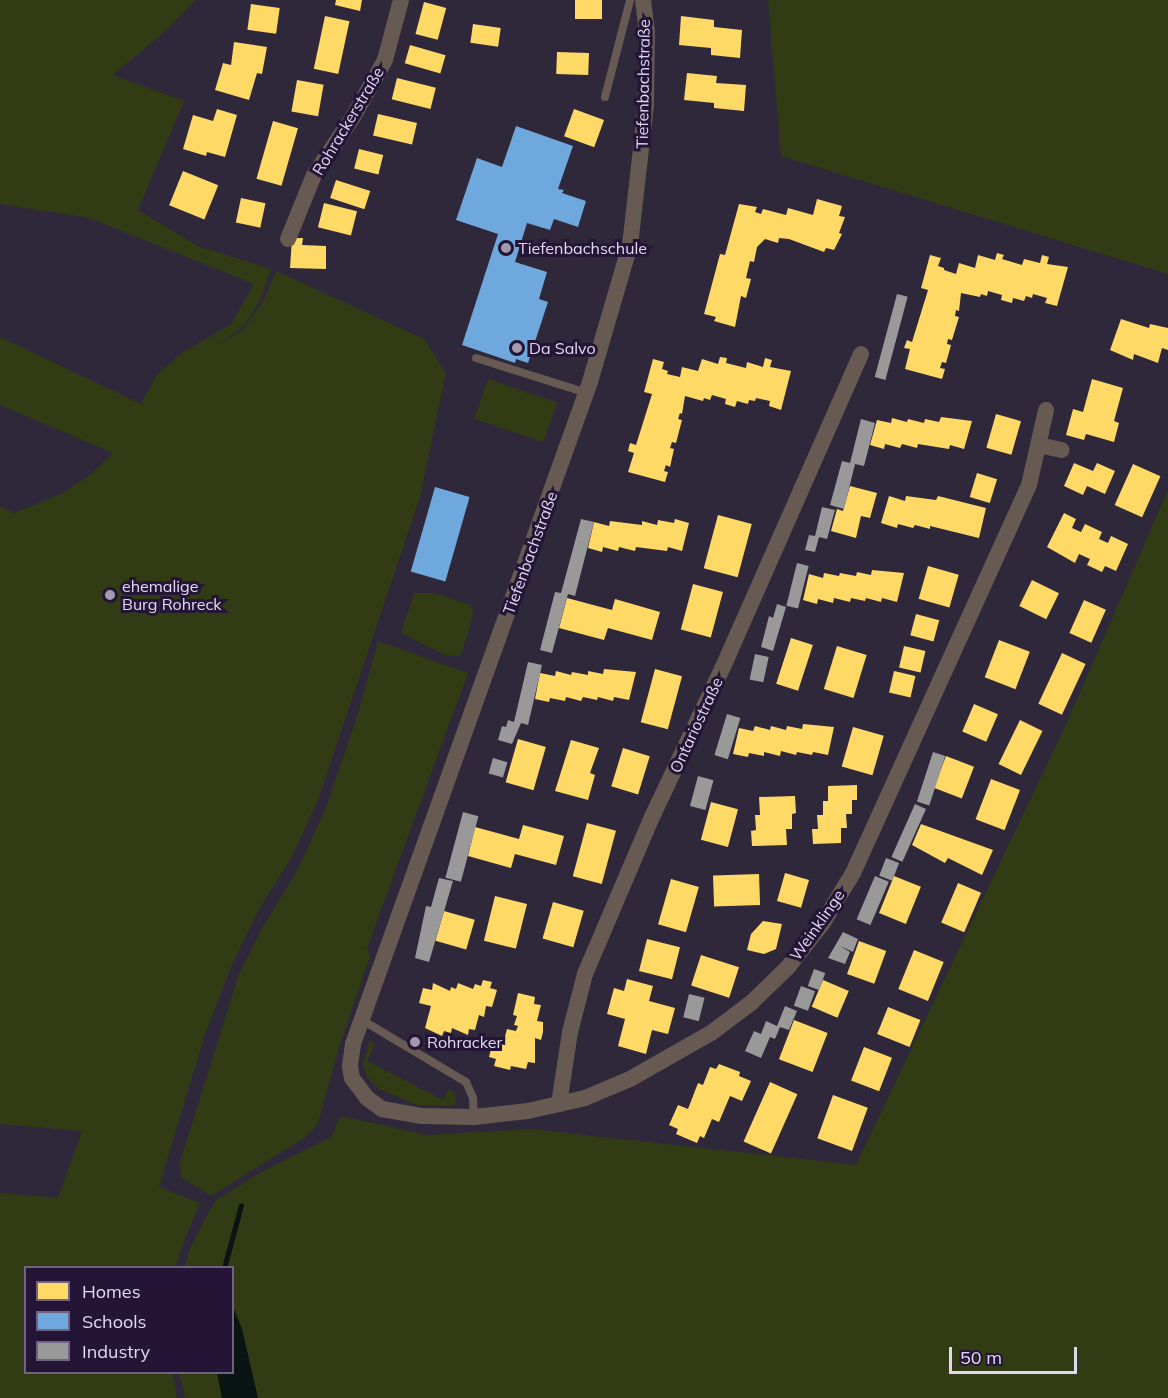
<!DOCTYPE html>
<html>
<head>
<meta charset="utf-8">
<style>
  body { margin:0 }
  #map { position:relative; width:1168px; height:1398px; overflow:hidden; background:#2f273a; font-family:Mulish,sans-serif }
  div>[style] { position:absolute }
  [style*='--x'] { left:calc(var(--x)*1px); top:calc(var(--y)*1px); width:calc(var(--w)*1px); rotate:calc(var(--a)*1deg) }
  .green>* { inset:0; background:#323c14; transform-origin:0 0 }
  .water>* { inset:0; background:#091413 }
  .homes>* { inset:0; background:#ffd966; transform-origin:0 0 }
  .schools>* { inset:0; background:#6fa8dc; transform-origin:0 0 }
  .industry>* { inset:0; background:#999; transform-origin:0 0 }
  .stream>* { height:5px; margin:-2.5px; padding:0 2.5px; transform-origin:2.5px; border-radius:2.5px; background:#091413 }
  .lane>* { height:8px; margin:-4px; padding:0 4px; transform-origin:4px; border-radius:4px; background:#675a52 }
  .street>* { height:16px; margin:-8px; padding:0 8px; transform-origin:8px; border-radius:8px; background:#675a52 }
  .dots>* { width:16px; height:16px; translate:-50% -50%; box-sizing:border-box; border:3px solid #241537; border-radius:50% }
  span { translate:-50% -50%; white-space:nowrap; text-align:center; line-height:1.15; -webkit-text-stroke:6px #241537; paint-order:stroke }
  .street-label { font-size:16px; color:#e1d8ef }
  .poi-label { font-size:16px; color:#e1d8ef }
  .left { translate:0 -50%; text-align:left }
  .legend { position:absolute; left:24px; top:1266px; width:210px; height:108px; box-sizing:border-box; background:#241537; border:2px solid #706381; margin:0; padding:8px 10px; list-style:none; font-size:18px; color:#e1d8ef }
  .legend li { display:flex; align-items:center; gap:12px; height:30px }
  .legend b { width:30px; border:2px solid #706381 }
  .scale { position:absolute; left:949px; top:1347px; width:128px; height:27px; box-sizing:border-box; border:3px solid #e1d8ef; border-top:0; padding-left:8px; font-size:18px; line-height:21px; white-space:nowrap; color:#e1d8ef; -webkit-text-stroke:4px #241537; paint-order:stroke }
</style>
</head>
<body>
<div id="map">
  <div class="green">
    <div style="clip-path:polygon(0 0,196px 0,167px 30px,113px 75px,184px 101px,138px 210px,200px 247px,271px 269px,260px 301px,243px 327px,217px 345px,243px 330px,264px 300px,276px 271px,424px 339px,446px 373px,420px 497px,318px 800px,293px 855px,258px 911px,231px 967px,205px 1034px,159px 1187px,200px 1203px,181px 1249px,176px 1267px,26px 1268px,26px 1372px,173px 1373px,177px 1398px,0 1398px,0 1193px,58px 1198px,82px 1131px,0 1124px,0 507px,14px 513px,63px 493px,90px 475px,113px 453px,0 405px,0 337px,141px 404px,156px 376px,180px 354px,231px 324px,254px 284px,89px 218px,0 204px)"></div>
    <div style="clip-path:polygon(768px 0,1168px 0,1168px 274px,781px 156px)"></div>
    <div style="left:488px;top:379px;width:73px;height:42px;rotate:19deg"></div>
    <div style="clip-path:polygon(1168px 490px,1168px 1398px,185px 1398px,179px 1373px,232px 1372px,232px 1268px,185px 1267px,189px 1250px,215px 1201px,261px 1172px,331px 1137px,341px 1116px,427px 1135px,530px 1129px,856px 1165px,1068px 720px)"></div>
    <div style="clip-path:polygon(414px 593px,435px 593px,472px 606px,473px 615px,461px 656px,445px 655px,401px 633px)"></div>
    <div style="clip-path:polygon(378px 641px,468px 673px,367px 948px,370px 956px,339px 1047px,318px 1123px,307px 1136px,211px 1196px,181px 1177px,180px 1162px,239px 974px,264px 925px,296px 873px,325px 810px,357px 717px)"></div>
    <div style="clip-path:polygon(369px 1041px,375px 1044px,367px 1061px,443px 1100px,449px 1089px,455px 1093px,456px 1103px,451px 1106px,417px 1105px,379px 1089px,367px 1077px,363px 1066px)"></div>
  </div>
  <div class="water">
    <div style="clip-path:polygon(233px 1307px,242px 1329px,258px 1398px,222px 1398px,217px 1373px,232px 1372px)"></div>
  </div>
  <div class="homes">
    <div style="clip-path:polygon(336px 0,362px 0,360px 11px,335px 5px)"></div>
    <div style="left:575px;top:0;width:27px;height:19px"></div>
    <div style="left:424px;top:2px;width:23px;height:33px;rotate:15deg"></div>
    <div style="left:251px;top:4px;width:29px;height:26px;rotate:8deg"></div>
    <div style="left:325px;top:16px;width:25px;height:54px;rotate:12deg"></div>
    <div style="clip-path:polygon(681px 16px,714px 20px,714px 27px,742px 30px,740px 58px,711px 55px,711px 48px,679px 45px)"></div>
    <div style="left:473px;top:24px;width:28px;height:19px;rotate:8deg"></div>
    <div style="clip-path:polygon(234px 42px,267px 47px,262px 74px,257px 73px,249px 100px,215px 90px,223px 63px,231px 65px)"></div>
    <div style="left:410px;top:45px;width:37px;height:19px;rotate:16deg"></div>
    <div style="left:557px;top:52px;width:32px;height:22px;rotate:2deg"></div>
    <div style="clip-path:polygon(687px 73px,717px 76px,716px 83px,746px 85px,744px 111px,714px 108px,714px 103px,684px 100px)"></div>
    <div style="left:397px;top:78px;width:40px;height:22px;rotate:14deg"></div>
    <div style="left:297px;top:80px;width:27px;height:32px;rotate:10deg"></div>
    <div style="clip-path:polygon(217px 109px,237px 115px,225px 157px,207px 152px,206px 156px,183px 149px,193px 115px,213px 121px)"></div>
    <div style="left:574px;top:109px;width:32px;height:29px;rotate:20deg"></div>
    <div style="left:378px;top:114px;width:40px;height:22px;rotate:13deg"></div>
    <div style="left:273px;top:121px;width:26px;height:60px;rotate:16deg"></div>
    <div style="left:359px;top:149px;width:25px;height:20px;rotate:14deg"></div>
    <div style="left:183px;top:171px;width:38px;height:37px;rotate:22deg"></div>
    <div style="left:336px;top:180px;width:36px;height:19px;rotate:18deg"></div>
    <div style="left:241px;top:198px;width:25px;height:25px;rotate:12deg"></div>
    <div style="clip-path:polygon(817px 199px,842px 206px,839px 216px,845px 217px,839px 233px,842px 234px,834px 250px,826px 248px,824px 252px,789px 239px,779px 238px,778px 243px,765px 239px,757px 247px,754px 262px,750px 261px,746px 278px,751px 279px,746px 298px,741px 296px,735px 327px,714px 321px,716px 317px,704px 314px,720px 254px,725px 255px,739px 204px,757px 207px,755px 212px,761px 214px,763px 209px,786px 215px,788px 208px,813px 215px)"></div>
    <div style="left:324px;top:203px;width:34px;height:25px;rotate:14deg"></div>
    <div style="clip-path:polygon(292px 238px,303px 238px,302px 245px,326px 246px,326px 269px,290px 268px)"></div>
    <div style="clip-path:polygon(997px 253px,1004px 255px,1002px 259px,1022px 265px,1024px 259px,1040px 263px,1042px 255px,1049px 257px,1047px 264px,1068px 267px,1057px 306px,1045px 303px,1047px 298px,1033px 294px,1032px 298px,1026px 296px,1024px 301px,1013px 298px,1012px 303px,1001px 300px,1002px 295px,988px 291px,987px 296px,981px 294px,980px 297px,961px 293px,959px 311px,956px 310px,955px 316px,959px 317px,952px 340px,948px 339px,947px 344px,951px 345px,946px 363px,942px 362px,940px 368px,945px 369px,942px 379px,905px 369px,910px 349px,904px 348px,907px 340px,912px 342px,928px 290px,921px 288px,930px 255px,941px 258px,938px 266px,944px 268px,944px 270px,956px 274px,959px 263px,975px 268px,978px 255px,995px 260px)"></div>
    <div style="clip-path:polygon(1121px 319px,1149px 328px,1150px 324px,1168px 328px,1168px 350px,1162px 348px,1158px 363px,1134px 354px,1133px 360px,1110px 350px)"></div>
    <div style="clip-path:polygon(720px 357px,727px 358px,726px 363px,746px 368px,747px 362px,763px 367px,765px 358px,772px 360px,770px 367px,791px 371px,781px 410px,769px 406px,770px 401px,756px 398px,755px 401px,749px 400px,748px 404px,737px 401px,735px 407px,725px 404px,726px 399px,712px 395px,710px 400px,704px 398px,703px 401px,685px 396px,682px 414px,680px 413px,678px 419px,682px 420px,676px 443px,672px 442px,670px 448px,674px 449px,670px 467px,666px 465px,664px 471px,668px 472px,665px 482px,628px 472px,634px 453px,628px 451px,630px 443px,636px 445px,652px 394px,644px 392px,653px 359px,664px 362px,662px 369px,668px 371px,667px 374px,680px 377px,682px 367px,698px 371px,702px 359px,718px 364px)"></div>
    <div style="clip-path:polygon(1092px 379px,1123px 388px,1114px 421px,1119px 423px,1114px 442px,1086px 434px,1084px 440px,1066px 435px,1073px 409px,1083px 412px)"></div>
    <div style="left:996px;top:414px;width:26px;height:35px;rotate:16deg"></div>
    <div style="clip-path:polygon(941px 417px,972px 421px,964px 449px,950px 445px,949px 449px,918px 444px,917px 448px,902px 444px,900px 448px,885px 444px,884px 449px,870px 445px,877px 420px,891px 423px,892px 418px,907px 422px,908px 419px,924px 423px,925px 419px,939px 422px)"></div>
    <div style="clip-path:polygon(1074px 463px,1093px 471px,1097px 463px,1115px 471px,1105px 494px,1087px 486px,1083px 495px,1064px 486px)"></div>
    <div style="left:1133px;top:464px;width:30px;height:45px;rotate:24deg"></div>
    <div style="left:977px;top:473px;width:21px;height:25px;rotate:17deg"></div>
    <div style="clip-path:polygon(850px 486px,877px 493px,870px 518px,861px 516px,856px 538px,831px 531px,837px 509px,843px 511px)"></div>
    <div style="clip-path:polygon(889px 496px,905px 501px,906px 496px,936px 500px,938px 496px,986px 508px,979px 538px,930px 526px,930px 529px,915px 525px,913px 528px,898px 524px,897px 528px,881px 523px)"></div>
    <div style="clip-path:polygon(1064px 513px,1076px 519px,1072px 528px,1081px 532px,1085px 524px,1102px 532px,1099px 539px,1108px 543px,1111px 536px,1128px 544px,1116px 571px,1105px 566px,1102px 572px,1087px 565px,1090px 559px,1079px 554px,1075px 563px,1047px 547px)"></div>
    <div style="left:718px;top:515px;width:35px;height:55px;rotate:15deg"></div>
    <div style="clip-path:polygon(675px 519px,689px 523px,682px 551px,668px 547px,667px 551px,636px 547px,635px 551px,619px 547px,618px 551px,603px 547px,602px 552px,588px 548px,594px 522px,609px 526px,610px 521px,642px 525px,642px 521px,657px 525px,658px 520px,674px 523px)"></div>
    <div style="left:928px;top:566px;width:32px;height:34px;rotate:16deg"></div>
    <div style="clip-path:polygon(872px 570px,904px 573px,897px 602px,882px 598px,881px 602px,866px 598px,865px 601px,851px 598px,850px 602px,834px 598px,833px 603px,818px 599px,817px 604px,803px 600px,809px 574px,823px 578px,824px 573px,839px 576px,840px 573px,856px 576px,857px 572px,871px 575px)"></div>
    <div style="left:1032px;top:580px;width:30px;height:29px;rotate:26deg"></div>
    <div style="left:693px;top:584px;width:31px;height:47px;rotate:15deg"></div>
    <div style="clip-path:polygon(567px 598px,612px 610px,615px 599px,660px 612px,652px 640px,608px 628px,604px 640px,559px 628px)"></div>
    <div style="left:1084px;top:600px;width:24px;height:36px;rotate:24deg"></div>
    <div style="left:916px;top:614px;width:24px;height:22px;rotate:15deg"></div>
    <div style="left:791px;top:638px;width:23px;height:48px;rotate:18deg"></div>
    <div style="left:999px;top:640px;width:33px;height:40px;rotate:21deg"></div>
    <div style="left:837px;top:646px;width:31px;height:45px;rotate:17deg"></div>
    <div style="left:904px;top:646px;width:22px;height:22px;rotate:13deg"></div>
    <div style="left:1062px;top:653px;width:26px;height:56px;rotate:25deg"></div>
    <div style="clip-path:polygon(604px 669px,636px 672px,629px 700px,614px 697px,613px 701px,598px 697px,597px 700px,583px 697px,581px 701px,566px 697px,565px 701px,550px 698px,549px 702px,535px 699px,540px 673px,555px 676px,556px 671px,571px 675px,572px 672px,588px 675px,588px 671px,603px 674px)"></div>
    <div style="left:655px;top:669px;width:28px;height:55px;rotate:15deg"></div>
    <div style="left:894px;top:671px;width:22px;height:22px;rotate:13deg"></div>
    <div style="left:974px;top:704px;width:26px;height:30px;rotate:23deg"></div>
    <div style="left:1020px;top:720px;width:25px;height:49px;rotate:26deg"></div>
    <div style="clip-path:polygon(803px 724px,834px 727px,828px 755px,813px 752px,812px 755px,797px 752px,796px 755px,781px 751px,780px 756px,764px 752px,764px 756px,749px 753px,748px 757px,733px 754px,739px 728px,753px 731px,755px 726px,770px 730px,771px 726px,786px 730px,787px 726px,802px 729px)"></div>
    <div style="left:853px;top:727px;width:32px;height:41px;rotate:16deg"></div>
    <div style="left:518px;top:739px;width:29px;height:45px;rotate:16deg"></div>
    <div style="clip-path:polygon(571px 740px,599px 748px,590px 773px,595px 775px,588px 800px,555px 791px)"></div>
    <div style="left:623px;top:748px;width:28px;height:40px;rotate:17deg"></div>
    <div style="left:946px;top:756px;width:30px;height:34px;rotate:21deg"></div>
    <div style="left:991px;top:779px;width:31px;height:43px;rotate:21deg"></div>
    <div style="clip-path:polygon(857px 785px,857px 800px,852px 800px,852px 814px,846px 814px,847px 828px,841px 828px,841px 843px,813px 844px,812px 829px,818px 829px,817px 815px,823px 815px,823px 801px,828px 801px,828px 786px)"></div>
    <div style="clip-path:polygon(795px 796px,796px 813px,792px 814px,792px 829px,786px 829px,787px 845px,752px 846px,751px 831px,756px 830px,755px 815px,760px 815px,759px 797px)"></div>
    <div style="left:711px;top:802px;width:28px;height:39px;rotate:15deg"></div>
    <div style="left:587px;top:823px;width:30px;height:55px;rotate:15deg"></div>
    <div style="clip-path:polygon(921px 824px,993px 850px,982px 875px,948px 858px,945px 863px,912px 845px)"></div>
    <div style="clip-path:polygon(523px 825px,564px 836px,556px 865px,515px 854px,511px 868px,468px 856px,475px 827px,519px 839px)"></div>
    <div style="left:785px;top:873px;width:25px;height:29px;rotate:16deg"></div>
    <div style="left:759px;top:874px;width:31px;height:46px;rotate:88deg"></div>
    <div style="left:894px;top:876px;width:29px;height:40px;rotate:22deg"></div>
    <div style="left:671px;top:879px;width:29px;height:47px;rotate:16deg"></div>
    <div style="left:958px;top:883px;width:25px;height:43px;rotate:23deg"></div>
    <div style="left:495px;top:896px;width:33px;height:46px;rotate:14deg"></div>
    <div style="left:553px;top:902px;width:32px;height:38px;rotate:16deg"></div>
    <div style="left:444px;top:911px;width:32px;height:31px;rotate:16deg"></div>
    <div style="clip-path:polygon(763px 921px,782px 924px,776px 949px,764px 954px,747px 950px,751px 934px)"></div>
    <div style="left:647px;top:939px;width:34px;height:33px;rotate:14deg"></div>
    <div style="left:859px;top:941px;width:29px;height:35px;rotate:20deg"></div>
    <div style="left:914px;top:950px;width:32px;height:42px;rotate:22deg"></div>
    <div style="left:701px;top:955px;width:40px;height:32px;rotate:18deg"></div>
    <div style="clip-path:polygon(627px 979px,653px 986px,649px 1001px,675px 1008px,668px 1034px,652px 1030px,646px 1054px,618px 1046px,625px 1019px,607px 1014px,614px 988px,624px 991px)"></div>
    <div style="clip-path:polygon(483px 980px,492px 982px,490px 988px,497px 990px,492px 1007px,486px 1006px,484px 1017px,479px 1015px,475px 1030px,469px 1029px,468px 1035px,452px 1028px,451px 1033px,444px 1031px,442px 1036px,425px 1028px,431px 1006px,419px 1003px,423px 988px,432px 990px,433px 983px,450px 991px,451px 987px,456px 989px,458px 983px,473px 989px,475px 984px,481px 986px)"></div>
    <div style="left:823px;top:980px;width:28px;height:29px;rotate:23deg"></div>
    <div style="clip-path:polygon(518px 993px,535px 997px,534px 1004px,541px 1005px,537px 1021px,543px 1022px,543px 1032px,541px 1040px,535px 1038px,535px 1063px,528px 1062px,526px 1069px,511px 1066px,510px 1070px,494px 1066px,496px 1059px,489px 1057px,493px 1041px,503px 1044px,507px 1029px,516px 1031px,518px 1026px,514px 1025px,517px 1016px,513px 1015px)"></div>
    <div style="left:888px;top:1007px;width:35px;height:29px;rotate:22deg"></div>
    <div style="left:794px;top:1020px;width:36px;height:42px;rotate:21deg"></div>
    <div style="left:864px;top:1047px;width:30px;height:36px;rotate:21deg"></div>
    <div style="clip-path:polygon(719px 1064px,740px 1072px,739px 1076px,751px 1081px,742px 1101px,730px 1096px,719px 1122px,712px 1119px,704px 1138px,700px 1136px,697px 1143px,676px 1134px,678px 1129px,669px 1125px,678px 1105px,688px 1109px,698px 1083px,703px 1085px,710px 1067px,716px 1069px)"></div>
    <div style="left:770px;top:1082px;width:30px;height:65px;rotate:24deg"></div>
    <div style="left:833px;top:1095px;width:37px;height:46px;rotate:20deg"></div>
  </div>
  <div class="schools">
    <div style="clip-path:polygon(516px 126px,573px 146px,558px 189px,564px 190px,562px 193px,586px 201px,578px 227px,554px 219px,550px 230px,527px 223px,515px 262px,547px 272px,539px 299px,548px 302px,528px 363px,516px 359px,515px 363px,462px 345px,498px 234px,456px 220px,477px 158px,502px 167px)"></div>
    <div style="left:435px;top:487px;width:36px;height:88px;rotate:16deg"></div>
  </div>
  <div class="industry">
    <div style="left:897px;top:294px;width:11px;height:86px;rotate:15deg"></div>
    <div style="clip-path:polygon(861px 419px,875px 423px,864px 466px,855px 464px,844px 509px,830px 505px,842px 461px,850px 463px)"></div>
    <div style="clip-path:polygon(822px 507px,835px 510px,827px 539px,819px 537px,815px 552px,805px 550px,809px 535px,815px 536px)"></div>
    <div style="clip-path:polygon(581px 519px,594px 522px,575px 596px,568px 594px,552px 653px,540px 650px,555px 592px,561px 593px)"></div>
    <div style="left:797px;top:563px;width:12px;height:44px;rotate:14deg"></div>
    <div style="clip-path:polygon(777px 604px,786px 607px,773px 651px,761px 647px,769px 616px,773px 618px)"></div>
    <div style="left:755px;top:654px;width:14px;height:26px;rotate:12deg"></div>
    <div style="clip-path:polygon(528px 662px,542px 665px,528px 725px,521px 723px,512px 744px,498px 740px,502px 726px,506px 727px,508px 720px,514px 722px)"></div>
    <div style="left:727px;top:714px;width:14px;height:43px;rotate:17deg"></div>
    <div style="left:933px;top:752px;width:13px;height:52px;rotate:18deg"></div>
    <div style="left:493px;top:758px;width:15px;height:16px;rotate:16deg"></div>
    <div style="left:698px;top:776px;width:16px;height:31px;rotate:15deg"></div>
    <div style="left:915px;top:804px;width:12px;height:58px;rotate:24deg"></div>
    <div style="left:463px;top:812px;width:16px;height:68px;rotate:15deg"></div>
    <div style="left:886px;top:858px;width:14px;height:19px;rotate:21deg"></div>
    <div style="left:875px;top:876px;width:15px;height:47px;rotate:23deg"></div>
    <div style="clip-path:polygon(439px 878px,453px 881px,429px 962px,415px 958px,426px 906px,431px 907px)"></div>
    <div style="clip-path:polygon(843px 932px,858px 939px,853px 952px,840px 946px,850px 952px,845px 964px,828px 958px)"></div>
    <div style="left:814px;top:969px;width:12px;height:18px;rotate:20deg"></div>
    <div style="left:801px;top:986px;width:15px;height:21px;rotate:20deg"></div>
    <div style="left:689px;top:994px;width:16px;height:24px;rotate:14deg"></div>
    <div style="clip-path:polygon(785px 1006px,797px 1011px,789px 1030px,780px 1027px,775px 1039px,770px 1037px,761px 1058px,745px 1051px,754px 1031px,761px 1034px,766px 1021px,777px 1026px)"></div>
  </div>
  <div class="stream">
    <div style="--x:224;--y:1268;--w:65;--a:-74.9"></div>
  </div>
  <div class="lane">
    <div style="--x:605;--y:97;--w:100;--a:-75.5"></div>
    <div style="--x:476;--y:358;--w:116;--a:17.5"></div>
    <div style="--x:362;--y:1020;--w:121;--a:30.8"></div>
    <div style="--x:466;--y:1082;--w:17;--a:66"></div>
    <div style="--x:473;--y:1098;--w:19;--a:87"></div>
  </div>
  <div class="street">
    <div style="--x:643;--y:0;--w:31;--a:83"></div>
    <div style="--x:647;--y:31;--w:74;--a:90.8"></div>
    <div style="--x:646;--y:105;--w:141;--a:96.5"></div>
    <div style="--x:630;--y:245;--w:143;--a:106.3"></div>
    <div style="--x:590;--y:382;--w:703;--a:109.7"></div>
    <div style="--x:353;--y:1044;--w:22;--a:98"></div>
    <div style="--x:350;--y:1066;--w:12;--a:81"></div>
    <div style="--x:352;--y:1078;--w:25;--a:53"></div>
    <div style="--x:367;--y:1098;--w:19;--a:36"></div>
    <div style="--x:382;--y:1109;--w:41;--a:9.9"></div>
    <div style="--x:422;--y:1116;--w:52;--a:1.1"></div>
    <div style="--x:474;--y:1117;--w:54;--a:-6.3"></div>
    <div style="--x:528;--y:1111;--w:58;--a:-12.8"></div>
    <div style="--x:585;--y:1098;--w:49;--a:-22.9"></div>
    <div style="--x:630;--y:1079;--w:93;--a:-29.6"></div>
    <div style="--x:711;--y:1033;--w:50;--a:-36.9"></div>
    <div style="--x:751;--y:1003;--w:52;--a:-44.2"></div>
    <div style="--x:788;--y:967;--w:55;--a:-51.7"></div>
    <div style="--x:822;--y:924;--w:60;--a:-58.7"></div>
    <div style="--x:853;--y:873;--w:426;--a:-65.6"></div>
    <div style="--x:1029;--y:485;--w:77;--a:-77.2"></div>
    <div style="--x:288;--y:239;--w:69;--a:-67.9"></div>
    <div style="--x:314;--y:175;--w:70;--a:-56.1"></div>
    <div style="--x:353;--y:117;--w:65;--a:-60.7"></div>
    <div style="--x:385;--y:60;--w:62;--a:-75.1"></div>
    <div style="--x:1038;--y:445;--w:24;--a:12"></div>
    <div style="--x:559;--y:1104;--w:73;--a:-81.3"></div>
    <div style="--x:570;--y:1032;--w:60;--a:-75.5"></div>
    <div style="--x:585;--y:974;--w:171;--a:-66.9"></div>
    <div style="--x:652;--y:817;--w:166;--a:-64.7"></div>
    <div style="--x:723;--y:667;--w:342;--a:-66.2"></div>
  </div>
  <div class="dots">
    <div style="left:506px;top:248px;background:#a39ab0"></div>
    <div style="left:517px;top:348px;background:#a39ab0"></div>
    <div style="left:110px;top:595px;background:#a39ab0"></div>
    <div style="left:415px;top:1042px;background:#a39ab0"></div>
  </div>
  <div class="street-label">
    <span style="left:643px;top:84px;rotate:-89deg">Tiefenbachstraße</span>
    <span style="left:348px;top:121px;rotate:-59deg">Rohrackerstraße</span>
    <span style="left:530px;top:553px;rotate:-70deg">Tiefenbachstraße</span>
    <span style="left:696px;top:725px;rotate:-65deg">Ontariostraße</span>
    <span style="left:817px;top:925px;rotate:-55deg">Weinklinge</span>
  </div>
  <div class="poi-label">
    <span class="left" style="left:518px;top:248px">Tiefenbachschule</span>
    <span class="left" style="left:529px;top:348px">Da Salvo</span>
    <span class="left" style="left:122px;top:595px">ehemalige<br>Burg Rohreck</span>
    <span class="left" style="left:427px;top:1042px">Rohracker</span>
  </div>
  <ul class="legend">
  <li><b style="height:16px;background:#ffd966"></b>Homes</li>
  <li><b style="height:16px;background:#6fa8dc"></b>Schools</li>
  <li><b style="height:16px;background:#999"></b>Industry</li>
  </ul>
  <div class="scale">50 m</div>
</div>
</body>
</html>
